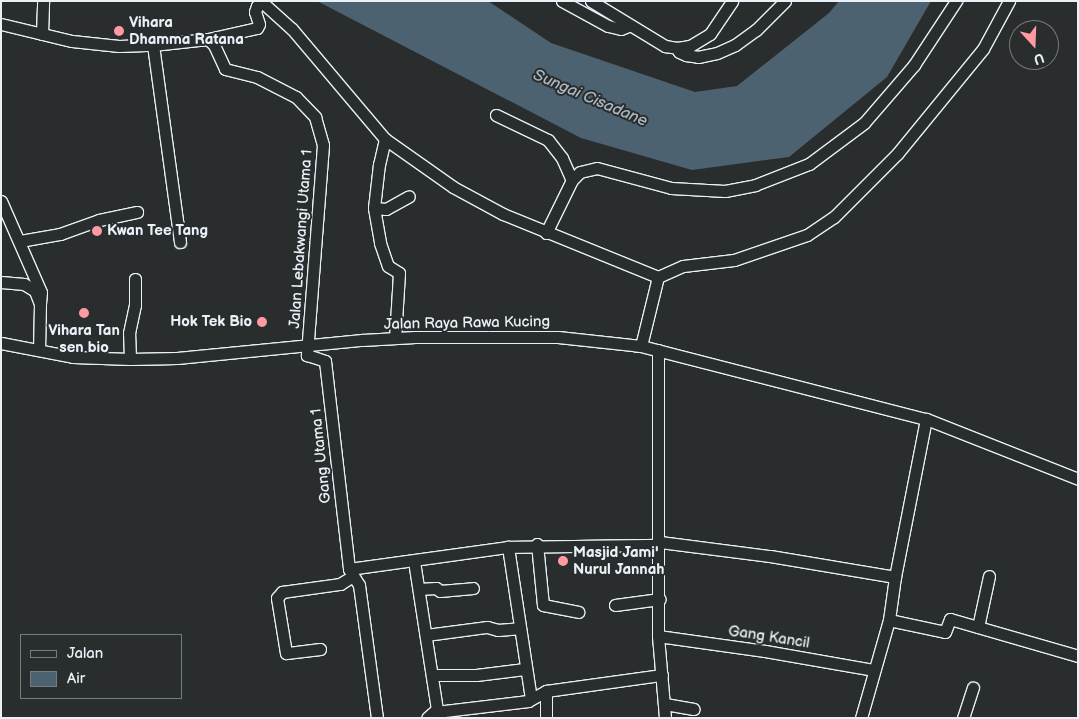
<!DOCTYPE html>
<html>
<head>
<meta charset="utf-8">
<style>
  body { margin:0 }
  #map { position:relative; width:1079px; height:719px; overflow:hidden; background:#2a2d2e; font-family:"Balsamiq Sans",sans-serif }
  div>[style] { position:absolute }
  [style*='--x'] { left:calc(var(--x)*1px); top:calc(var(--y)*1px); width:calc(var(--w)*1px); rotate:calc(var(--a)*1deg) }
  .water>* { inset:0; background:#4d6270 }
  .roads { filter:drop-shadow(1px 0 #e8f1f8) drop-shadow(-1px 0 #e8f1f8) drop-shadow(0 1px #e8f1f8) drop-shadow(0 -1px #e8f1f8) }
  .minor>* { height:11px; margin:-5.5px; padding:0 5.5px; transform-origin:5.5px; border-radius:5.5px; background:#2a2d2e }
  .dots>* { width:14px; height:14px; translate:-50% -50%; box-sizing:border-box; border:2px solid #2a2d2e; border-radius:50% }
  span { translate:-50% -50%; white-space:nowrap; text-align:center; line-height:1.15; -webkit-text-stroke:4px #2a2d2e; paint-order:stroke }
  .poi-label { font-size:15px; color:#e8f1f8; font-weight:700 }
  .left { translate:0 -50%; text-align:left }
  .right { translate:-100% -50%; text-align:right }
  .street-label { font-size:15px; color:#e8f1f8 }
  .water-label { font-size:16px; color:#aab8c2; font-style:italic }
  .frame { position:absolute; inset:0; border:2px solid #e8f1f8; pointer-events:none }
  .legend { position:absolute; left:20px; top:634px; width:162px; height:65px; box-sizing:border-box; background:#2a2d2e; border:1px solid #767b7f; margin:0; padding:6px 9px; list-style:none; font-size:15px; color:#e8f1f8 }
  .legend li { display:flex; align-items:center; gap:10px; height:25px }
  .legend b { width:25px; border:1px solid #767b7f }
  .north { position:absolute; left:1009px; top:20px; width:50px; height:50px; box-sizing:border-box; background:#2a2d2e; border:1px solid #767b7f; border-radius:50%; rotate:160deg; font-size:14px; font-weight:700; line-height:20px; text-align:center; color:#e8f1f8 }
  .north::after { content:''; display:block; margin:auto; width:18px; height:22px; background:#ff9aa2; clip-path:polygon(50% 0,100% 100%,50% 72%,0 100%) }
</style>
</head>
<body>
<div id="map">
  <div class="water">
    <div style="clip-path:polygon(317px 1px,488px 1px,551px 43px,695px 92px,737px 86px,829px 13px,839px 1px,931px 1px,887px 77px,789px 157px,692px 170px,581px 138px)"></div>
  </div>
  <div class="roads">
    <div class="minor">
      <div style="--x:562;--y:1;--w:52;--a:28.5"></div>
      <div style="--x:608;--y:26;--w:13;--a:13"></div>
      <div style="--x:621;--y:29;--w:8;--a:-23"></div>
      <div style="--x:591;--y:1;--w:87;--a:31.3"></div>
      <div style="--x:665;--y:46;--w:12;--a:9"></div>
      <div style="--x:677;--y:48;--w:13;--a:-9"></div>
      <div style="--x:690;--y:46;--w:23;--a:-31"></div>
      <div style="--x:710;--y:34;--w:40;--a:-56"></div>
      <div style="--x:1;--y:24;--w:73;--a:13.5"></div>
      <div style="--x:72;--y:41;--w:47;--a:6.1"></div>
      <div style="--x:119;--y:46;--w:34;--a:-2"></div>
      <div style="--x:153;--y:45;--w:55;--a:-6.2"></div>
      <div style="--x:208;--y:39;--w:8;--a:45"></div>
      <div style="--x:214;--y:45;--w:26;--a:65"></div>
      <div style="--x:225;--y:69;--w:33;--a:14"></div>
      <div style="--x:257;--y:77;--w:44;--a:27.1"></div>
      <div style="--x:296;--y:97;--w:28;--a:46"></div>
      <div style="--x:315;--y:117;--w:29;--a:74"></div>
      <div style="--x:323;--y:145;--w:211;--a:94.4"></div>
      <div style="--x:307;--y:355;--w:19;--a:18"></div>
      <div style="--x:325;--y:361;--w:209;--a:83.4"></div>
      <div style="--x:349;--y:569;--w:19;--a:58"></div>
      <div style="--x:359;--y:585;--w:134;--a:82.3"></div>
      <div style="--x:42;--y:34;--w:33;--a:-88"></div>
      <div style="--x:208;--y:39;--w:50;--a:-12.7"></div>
      <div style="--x:257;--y:28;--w:4;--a:-63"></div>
      <div style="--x:259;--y:24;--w:13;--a:-108"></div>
      <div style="--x:255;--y:12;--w:6;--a:-72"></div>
      <div style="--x:257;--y:6;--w:7;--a:-27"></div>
      <div style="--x:263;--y:3;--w:39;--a:42"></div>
      <div style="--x:292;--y:29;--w:144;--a:49.8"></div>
      <div style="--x:385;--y:139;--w:83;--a:35.2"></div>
      <div style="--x:453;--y:187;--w:57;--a:28.4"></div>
      <div style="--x:503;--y:214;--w:167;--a:22.1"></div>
      <div style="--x:153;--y:45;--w:199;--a:82.2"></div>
      <div style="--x:677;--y:48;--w:4;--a:63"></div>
      <div style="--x:679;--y:52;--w:8;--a:23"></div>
      <div style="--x:686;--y:55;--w:12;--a:9"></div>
      <div style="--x:698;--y:57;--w:19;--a:-12"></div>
      <div style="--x:717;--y:53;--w:20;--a:-24"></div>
      <div style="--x:735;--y:45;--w:26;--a:-36"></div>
      <div style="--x:756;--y:30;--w:41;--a:-45"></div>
      <div style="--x:496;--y:115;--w:58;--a:25.7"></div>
      <div style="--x:548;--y:140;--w:23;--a:52"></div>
      <div style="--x:562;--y:158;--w:24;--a:66"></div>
      <div style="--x:385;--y:139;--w:26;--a:103"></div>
      <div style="--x:379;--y:164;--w:44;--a:96.5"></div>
      <div style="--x:374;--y:208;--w:36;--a:80"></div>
      <div style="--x:380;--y:243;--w:24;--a:71"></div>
      <div style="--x:388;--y:266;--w:13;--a:32"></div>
      <div style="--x:399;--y:273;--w:65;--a:93.5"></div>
      <div style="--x:1;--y:201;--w:99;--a:66.3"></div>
      <div style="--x:41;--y:292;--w:12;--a:95"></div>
      <div style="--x:374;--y:208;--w:12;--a:5"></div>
      <div style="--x:386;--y:209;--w:26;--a:-29"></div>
      <div style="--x:546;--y:233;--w:59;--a:-63.9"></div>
      <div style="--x:572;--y:180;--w:11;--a:-45"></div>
      <div style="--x:580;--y:172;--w:17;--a:-13"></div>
      <div style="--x:597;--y:168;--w:77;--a:15.1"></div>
      <div style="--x:671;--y:188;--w:54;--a:3.2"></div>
      <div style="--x:725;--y:191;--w:31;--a:-11"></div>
      <div style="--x:755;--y:185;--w:58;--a:-21.3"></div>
      <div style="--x:809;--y:164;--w:69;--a:-36.7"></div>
      <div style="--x:864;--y:123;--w:77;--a:-49.2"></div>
      <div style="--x:914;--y:65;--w:77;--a:-56.7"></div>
      <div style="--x:20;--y:241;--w:41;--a:-9.9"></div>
      <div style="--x:60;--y:234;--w:41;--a:-19.7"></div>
      <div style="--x:99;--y:220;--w:39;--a:-12"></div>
      <div style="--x:1;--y:282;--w:23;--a:5"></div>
      <div style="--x:24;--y:284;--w:13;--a:32"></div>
      <div style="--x:35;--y:291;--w:14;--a:69"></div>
      <div style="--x:40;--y:304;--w:46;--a:91.2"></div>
      <div style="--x:1;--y:343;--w:73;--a:11"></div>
      <div style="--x:73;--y:357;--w:57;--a:2"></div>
      <div style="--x:130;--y:359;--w:47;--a:-1.2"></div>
      <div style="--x:177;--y:358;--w:186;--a:-5.6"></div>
      <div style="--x:362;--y:340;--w:53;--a:-3.2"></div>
      <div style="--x:415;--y:337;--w:143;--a:0"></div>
      <div style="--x:558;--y:337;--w:83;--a:6.2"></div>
      <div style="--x:641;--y:346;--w:294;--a:14.4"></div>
      <div style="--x:926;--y:419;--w:163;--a:21.5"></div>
      <div style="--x:641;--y:346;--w:71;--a:-76.2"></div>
      <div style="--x:658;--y:277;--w:27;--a:-24"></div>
      <div style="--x:683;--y:266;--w:51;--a:-6.7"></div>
      <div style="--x:734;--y:260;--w:77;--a:-18.9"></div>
      <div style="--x:807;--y:235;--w:32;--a:-34"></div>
      <div style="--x:834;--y:217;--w:89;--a:-45"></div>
      <div style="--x:897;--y:154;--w:136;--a:-50.7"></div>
      <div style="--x:983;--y:49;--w:55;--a:-61.6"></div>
      <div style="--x:658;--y:350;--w:286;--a:90"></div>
      <div style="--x:658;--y:636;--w:82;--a:85.1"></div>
      <div style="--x:130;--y:359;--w:26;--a:-92"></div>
      <div style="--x:129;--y:333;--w:29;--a:-78"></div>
      <div style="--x:135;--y:305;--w:26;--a:-90"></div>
      <div style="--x:660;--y:542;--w:111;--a:7.3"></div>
      <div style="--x:770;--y:556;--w:127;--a:9.5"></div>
      <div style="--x:537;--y:544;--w:61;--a:84.4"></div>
      <div style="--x:543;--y:605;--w:36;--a:11"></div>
      <div style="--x:414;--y:561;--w:150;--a:81.2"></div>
      <div style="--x:437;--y:709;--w:13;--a:138"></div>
      <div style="--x:349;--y:569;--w:161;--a:-7.9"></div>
      <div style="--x:419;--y:589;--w:17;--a:-3"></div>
      <div style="--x:436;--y:588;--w:5;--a:37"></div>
      <div style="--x:440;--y:591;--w:33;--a:-5"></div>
      <div style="--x:615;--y:605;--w:45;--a:-7.6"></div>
      <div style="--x:889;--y:620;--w:57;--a:12.1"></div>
      <div style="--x:945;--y:632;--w:14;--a:-69"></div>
      <div style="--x:950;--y:619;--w:133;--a:16.1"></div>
      <div style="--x:978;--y:627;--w:52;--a:-77.8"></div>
      <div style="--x:426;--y:635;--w:62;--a:-7.5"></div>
      <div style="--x:487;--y:627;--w:11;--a:15"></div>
      <div style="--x:498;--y:630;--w:21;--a:-5"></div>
      <div style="--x:658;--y:636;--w:108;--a:8"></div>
      <div style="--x:765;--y:651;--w:111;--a:9.9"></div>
      <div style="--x:320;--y:649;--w:34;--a:173"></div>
      <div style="--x:286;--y:653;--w:56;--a:-99.3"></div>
      <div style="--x:277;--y:598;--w:8;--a:-50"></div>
      <div style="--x:282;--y:592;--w:59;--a:-7.9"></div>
      <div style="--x:340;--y:584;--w:15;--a:-32"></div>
      <div style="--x:432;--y:675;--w:44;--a:0"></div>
      <div style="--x:476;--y:675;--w:49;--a:-7"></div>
      <div style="--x:546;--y:691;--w:27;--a:90"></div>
      <div style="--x:531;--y:699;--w:154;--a:-98.6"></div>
      <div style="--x:508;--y:547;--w:150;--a:-0.8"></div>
      <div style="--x:665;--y:704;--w:29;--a:10"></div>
      <div style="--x:436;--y:712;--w:93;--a:-6.8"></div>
      <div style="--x:528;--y:701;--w:21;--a:-29"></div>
      <div style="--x:546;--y:691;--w:117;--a:-7.9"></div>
      <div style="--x:861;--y:718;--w:102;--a:-74.1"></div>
      <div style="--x:889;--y:620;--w:43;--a:-82.1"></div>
      <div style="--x:895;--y:577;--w:161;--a:-78.9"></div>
      <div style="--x:963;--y:718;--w:32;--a:-72"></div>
    </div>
  </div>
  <div class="dots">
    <div style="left:119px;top:31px;background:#ff9aa2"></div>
    <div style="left:97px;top:231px;background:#ff9aa2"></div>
    <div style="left:84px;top:313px;background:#ff9aa2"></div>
    <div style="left:262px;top:322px;background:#ff9aa2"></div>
    <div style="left:563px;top:561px;background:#ff9aa2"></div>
  </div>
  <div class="poi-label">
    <span class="left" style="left:129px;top:31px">Vihara<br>Dhamma Ratana</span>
    <span class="left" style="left:107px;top:231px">Kwan Tee Tang</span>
    <span class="right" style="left:252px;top:322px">Hok Tek Bio</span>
    <span style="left:84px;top:339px">Vihara Tan<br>sen bio</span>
    <span class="left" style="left:573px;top:561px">Masjid Jami'<br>Nurul Jannah</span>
  </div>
  <div class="street-label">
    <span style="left:301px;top:239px;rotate:-86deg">Jalan Lebakwangi Utama 1</span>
    <span style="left:467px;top:323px;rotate:-1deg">Jalan Raya Rawa Kucing</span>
    <span style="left:321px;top:456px;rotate:-96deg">Gang Utama 1</span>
    <span style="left:769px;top:637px;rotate:9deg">Gang Kancil</span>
  </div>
  <div class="water-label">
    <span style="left:590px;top:99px;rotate:23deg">Sungai Cisadane</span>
  </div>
  <div class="frame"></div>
  <ul class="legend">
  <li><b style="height:6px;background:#2a2d2e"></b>Jalan</li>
  <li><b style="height:14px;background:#4d6270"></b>Air</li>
  </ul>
  <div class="north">U</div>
</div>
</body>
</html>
